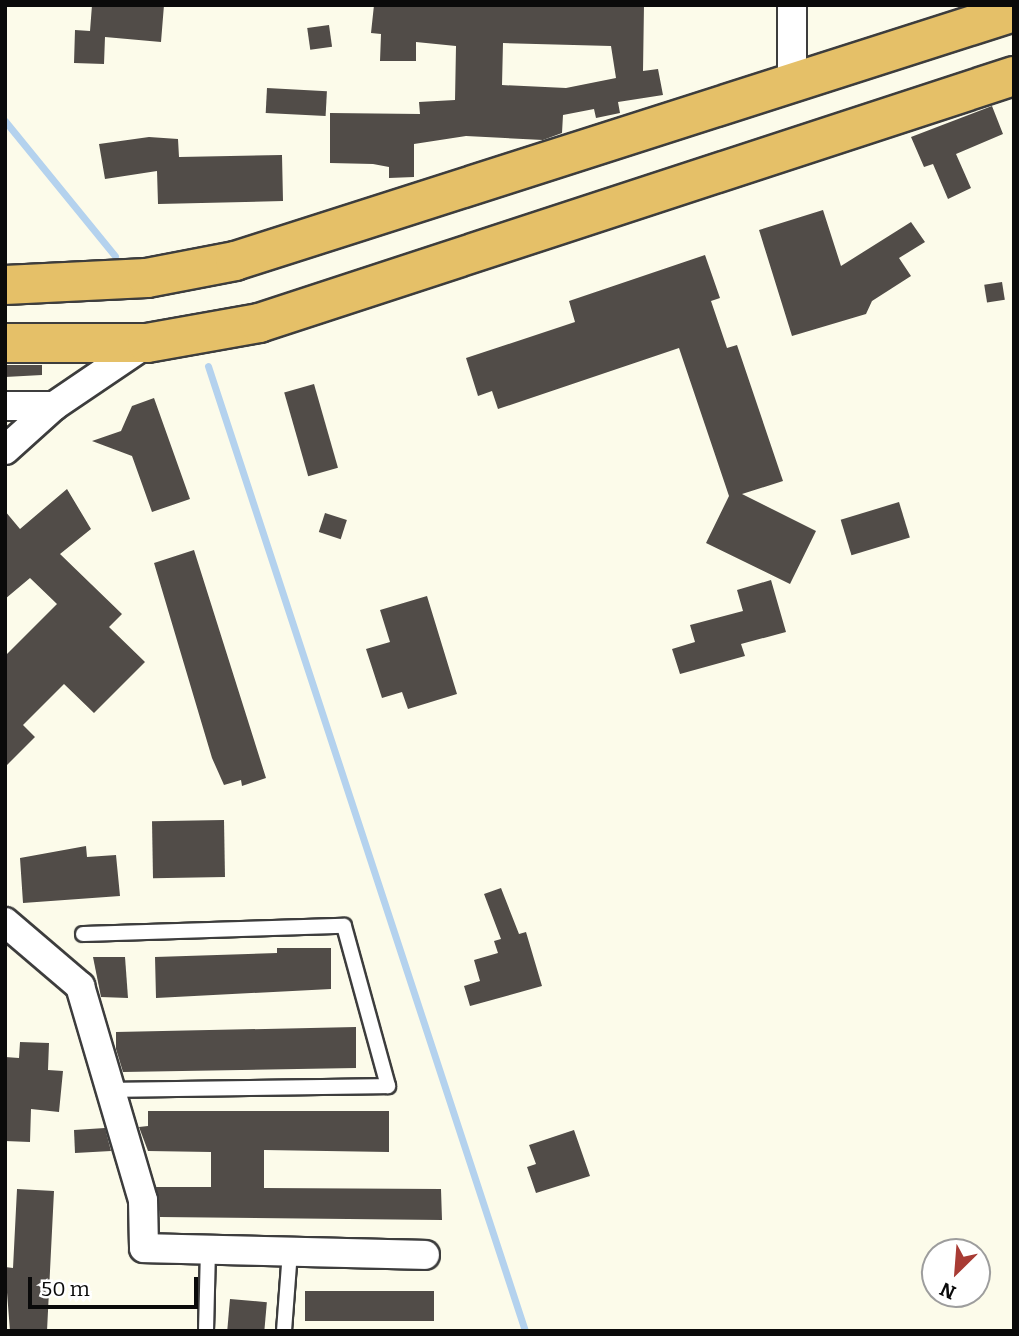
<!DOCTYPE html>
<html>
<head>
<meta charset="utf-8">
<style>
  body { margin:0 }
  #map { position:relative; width:1019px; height:1336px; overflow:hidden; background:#fcfbea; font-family:Bitter,serif }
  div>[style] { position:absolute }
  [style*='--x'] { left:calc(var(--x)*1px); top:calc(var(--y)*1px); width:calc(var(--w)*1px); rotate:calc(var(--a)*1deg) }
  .stream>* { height:7px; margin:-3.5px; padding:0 3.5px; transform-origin:3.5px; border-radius:3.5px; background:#b4d2ee }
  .building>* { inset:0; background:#514c48; transform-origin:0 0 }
  .roads { filter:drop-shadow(2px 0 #3d3d3d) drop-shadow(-2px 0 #3d3d3d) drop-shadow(0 2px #3d3d3d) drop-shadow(0 -2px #3d3d3d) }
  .service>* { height:14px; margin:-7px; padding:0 7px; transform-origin:7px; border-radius:7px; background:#fff }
  .minor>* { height:28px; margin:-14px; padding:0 14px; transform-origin:14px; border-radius:14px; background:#fff }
  .trunk>* { height:38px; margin:-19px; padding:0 19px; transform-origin:19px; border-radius:19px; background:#e5c068 }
  span { translate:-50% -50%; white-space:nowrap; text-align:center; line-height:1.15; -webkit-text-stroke:7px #fff; paint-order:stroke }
  .frame { position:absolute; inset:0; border:7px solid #0a0a0a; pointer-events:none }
  .north { position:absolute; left:921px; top:1238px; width:70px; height:70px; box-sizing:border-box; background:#fff; border:2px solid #9d9d9d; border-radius:50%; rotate:205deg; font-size:19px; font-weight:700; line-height:28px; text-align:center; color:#0a0a0a }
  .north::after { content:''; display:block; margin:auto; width:24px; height:32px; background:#a83b34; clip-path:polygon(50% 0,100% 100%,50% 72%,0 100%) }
  .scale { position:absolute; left:28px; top:1277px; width:170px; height:32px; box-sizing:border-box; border:4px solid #0a0a0a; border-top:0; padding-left:9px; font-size:21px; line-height:24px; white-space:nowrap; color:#0a0a0a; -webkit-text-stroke:5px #fff; paint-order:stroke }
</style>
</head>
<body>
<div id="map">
  <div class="stream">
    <div style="--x:5;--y:121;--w:174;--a:50.8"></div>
    <div style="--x:208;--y:366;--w:1016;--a:71.81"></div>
  </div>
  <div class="building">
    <div style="clip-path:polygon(92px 5px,164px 5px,161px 42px,105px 37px,104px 64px,74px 63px,75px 30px,90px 31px)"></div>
    <div style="clip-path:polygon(evenodd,374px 5px,644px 5px,643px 71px,658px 69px,663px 95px,618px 102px,620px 113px,596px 118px,594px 109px,563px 115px,562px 133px,543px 140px,466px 136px,414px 144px,414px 177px,389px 178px,389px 167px,373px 164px,330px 163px,330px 113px,420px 114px,419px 102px,455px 100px,456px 46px,416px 42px,416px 61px,380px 61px,381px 34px,371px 33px,374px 5px,503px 43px,611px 46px,616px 78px,566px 88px,502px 85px,503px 43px)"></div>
    <div style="left:329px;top:25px;width:22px;height:22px;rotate:82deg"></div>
    <div style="left:267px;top:88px;width:60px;height:25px;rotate:3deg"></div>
    <div style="clip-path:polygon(992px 106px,1003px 134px,956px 154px,971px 188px,948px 199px,933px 164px,924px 167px,911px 137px)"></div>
    <div style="clip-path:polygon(149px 137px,178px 139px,179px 157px,282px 155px,283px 201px,158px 204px,157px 171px,105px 179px,99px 144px)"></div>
    <div style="clip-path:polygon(823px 210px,841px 266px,911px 222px,925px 242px,899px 258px,911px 276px,872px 301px,866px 314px,792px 336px,759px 230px)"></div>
    <div style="clip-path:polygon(705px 255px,720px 298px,711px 301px,727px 348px,737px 345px,783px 481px,742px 494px,816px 531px,790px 584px,706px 543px,729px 496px,679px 348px,498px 409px,492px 391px,478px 396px,466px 358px,575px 322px,569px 301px)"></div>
    <div style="left:1002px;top:282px;width:18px;height:18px;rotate:81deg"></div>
    <div style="clip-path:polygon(5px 365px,42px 365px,42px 375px,5px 377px)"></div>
    <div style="left:314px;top:384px;width:87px;height:31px;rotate:74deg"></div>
    <div style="clip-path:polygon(154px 398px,190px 499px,152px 512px,132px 456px,92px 441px,121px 431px,132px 406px)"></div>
    <div style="clip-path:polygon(67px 489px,91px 529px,60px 554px,122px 614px,109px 627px,145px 662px,94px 713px,64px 684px,23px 725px,35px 737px,5px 767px,5px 656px,57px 604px,30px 578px,5px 599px,5px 511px,20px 529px)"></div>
    <div style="left:899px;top:502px;width:37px;height:61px;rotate:73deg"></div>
    <div style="left:325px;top:513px;width:23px;height:20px;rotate:18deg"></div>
    <div style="clip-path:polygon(194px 550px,266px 778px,242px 786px,241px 780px,224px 785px,212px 758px,154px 563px)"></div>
    <div style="clip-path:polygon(771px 580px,786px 632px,741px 644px,745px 656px,680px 674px,672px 649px,695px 642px,690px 625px,743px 611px,737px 590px)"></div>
    <div style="clip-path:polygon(427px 596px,457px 694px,408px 709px,402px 692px,382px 698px,366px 649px,390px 642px,380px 610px)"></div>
    <div style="left:224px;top:820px;width:57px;height:72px;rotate:89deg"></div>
    <div style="clip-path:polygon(86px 846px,87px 857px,116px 855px,120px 896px,23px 903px,20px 858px)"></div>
    <div style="clip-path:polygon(501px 888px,519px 934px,526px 932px,542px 986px,470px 1006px,464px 986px,480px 981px,474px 960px,498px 953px,494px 941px,501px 939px,484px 894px)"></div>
    <div style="clip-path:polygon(277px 948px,331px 948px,331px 989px,156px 998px,155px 957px,277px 953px)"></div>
    <div style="clip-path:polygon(93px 957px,125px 957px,128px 998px,101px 997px)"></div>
    <div style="clip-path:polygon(356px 1027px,356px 1068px,123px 1072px,116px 1049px,116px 1032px)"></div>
    <div style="clip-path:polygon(20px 1042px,49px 1043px,48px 1070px,63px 1071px,59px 1112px,31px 1109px,30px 1142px,5px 1141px,5px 1057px,19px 1058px)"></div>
    <div style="clip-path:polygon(148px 1111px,389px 1111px,389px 1152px,264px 1150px,264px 1188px,441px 1189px,442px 1220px,160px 1217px,156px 1187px,211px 1187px,211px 1152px,148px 1151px,139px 1127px,148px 1126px)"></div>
    <div style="clip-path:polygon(105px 1128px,111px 1151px,75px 1153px,74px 1130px)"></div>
    <div style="clip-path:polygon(574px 1130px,590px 1176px,536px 1193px,527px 1167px,536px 1164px,529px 1145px)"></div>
    <div style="clip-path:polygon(17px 1189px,54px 1191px,47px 1331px,10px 1331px,5px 1267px,13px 1268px)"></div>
    <div style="left:305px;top:1291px;width:129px;height:30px"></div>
    <div style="left:230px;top:1299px;width:37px;height:32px;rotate:5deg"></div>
  </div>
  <div class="roads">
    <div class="service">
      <div style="--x:83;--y:934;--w:261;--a:-1.8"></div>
      <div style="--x:344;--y:926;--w:166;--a:74.6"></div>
      <div style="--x:388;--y:1086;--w:277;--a:179.2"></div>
      <div style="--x:206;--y:1331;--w:81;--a:-88.6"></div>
      <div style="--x:284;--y:1331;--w:79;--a:-85.7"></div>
    </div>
    <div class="minor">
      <div style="--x:792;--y:5;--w:79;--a:90"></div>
      <div style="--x:5;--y:406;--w:49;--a:0"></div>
      <div style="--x:54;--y:406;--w:112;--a:-34.1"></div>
      <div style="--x:5;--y:450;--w:66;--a:-41.9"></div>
      <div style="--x:5;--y:922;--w:99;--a:40.5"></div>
      <div style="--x:80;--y:986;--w:223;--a:73.6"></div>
      <div style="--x:143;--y:1200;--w:48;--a:88.8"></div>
      <div style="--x:144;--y:1248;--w:281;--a:1.4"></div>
    </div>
    <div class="trunk">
      <div style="--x:5;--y:285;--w:142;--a:-2.8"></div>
      <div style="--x:147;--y:278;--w:90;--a:-10.9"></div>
      <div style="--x:235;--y:261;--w:818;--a:-17.73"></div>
      <div style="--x:5;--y:343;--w:142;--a:0"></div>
      <div style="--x:147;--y:343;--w:114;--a:-10.1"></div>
      <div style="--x:259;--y:323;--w:794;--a:-18.12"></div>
    </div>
  </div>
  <div class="frame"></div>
  <div class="north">N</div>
  <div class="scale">50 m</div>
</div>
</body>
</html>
